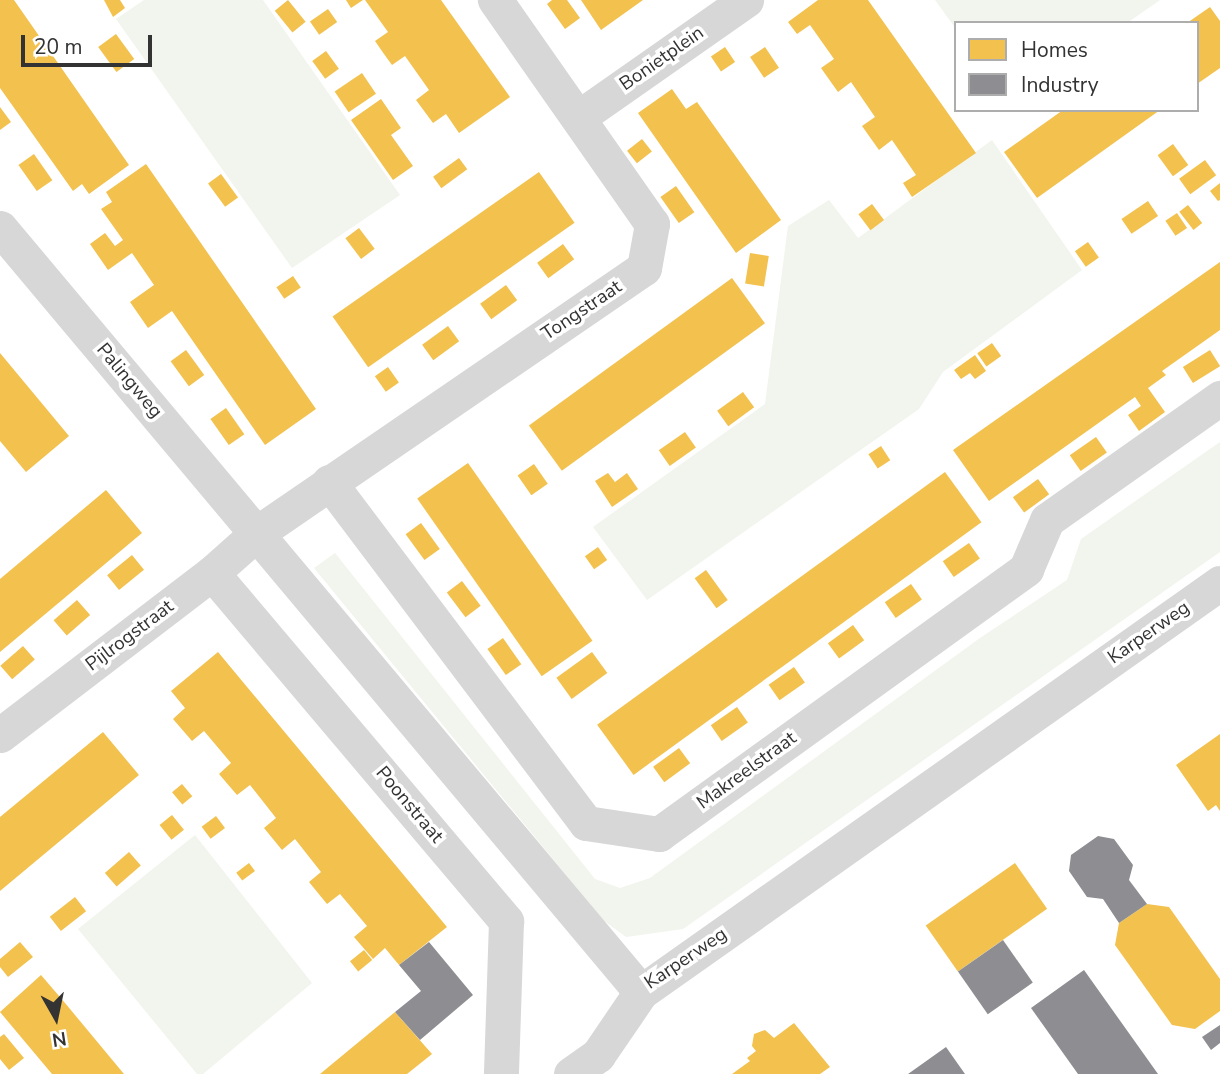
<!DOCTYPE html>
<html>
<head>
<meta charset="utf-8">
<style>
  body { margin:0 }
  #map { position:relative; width:1220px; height:1074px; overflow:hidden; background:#fff; font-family:"Nunito Sans",sans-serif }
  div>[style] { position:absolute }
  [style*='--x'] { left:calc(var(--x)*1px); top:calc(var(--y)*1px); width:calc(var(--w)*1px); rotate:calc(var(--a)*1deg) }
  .green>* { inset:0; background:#f1f5ed }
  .homes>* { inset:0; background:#f2c14e; transform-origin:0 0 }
  .industry>* { inset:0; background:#8d8d92; transform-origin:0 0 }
  .minor>* { height:35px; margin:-17.5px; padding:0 17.5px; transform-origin:17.5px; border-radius:17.5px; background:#d7d7d7 }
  span { translate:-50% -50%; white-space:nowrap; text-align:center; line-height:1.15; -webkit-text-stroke:7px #fff; paint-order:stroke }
  .street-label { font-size:19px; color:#333 }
  .legend { position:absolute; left:954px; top:21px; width:245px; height:91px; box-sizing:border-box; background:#fff; border:2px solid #adadad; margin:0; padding:9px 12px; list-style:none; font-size:21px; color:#333 }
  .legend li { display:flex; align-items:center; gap:14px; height:35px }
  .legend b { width:35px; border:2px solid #adadad }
  .north { position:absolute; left:21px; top:983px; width:70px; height:70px; -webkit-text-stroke:5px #fff; paint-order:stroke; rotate:171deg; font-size:19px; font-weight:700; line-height:28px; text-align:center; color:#333 }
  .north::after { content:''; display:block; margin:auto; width:24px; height:32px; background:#333; clip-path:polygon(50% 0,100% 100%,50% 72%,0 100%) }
  .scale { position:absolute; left:21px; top:35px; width:131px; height:32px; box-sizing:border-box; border:4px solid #333; border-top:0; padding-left:9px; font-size:21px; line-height:24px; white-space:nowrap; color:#333; -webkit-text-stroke:5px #fff; paint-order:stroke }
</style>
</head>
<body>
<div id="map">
  <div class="green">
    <div style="clip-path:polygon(144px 0,263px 0,400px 195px,292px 268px,116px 19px)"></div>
    <div style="clip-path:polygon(935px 0,1160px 0,1127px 23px,956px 23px,956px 29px)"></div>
    <div style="clip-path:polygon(992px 140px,1082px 270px,943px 372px,919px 409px,647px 600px,593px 527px,765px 404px,788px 226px,829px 200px,858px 238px)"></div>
    <div style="clip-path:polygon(1220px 442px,1220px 552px,683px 929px,626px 937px,603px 920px,314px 568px,335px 553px,595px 879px,620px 888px,650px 878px,980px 638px,1067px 580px,1081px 539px)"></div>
    <div style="clip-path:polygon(195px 835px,312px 983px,203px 1074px,197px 1074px,78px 929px)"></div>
  </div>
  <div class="homes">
    <div style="clip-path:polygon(0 0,14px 0,129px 165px,89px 194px,82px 184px,73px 191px,0 88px)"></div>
    <div style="clip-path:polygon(104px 0,120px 0,125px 8px,113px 17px)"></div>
    <div style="left:288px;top:0;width:28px;height:17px;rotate:51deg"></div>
    <div style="clip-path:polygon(346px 0,363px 0,351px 8px)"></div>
    <div style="clip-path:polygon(365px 0,441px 0,510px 97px,459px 133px,446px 114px,433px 123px,416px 100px,429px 90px,405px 56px,392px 65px,384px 54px,375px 41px,388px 32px)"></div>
    <div style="clip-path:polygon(552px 0,567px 0,580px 18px,565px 29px,547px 4px)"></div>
    <div style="clip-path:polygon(581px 0,643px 0,601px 30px)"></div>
    <div style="clip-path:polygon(818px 0,868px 0,976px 153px,912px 197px,903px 183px,916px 175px,892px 140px,879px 150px,862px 126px,875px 117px,851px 82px,838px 92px,821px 68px,834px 59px,810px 25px,797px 34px,788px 22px)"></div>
    <div style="clip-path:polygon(1210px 7px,1220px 21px,1220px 68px,1197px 84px,1197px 23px,1187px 23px)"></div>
    <div style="left:328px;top:9px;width:16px;height:22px;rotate:55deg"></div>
    <div style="left:116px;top:34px;width:31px;height:22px;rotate:54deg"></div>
    <div style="left:725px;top:47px;width:18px;height:17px;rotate:56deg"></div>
    <div style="left:765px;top:47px;width:25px;height:18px;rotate:56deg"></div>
    <div style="left:326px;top:51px;width:22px;height:17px;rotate:54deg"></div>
    <div style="left:362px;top:73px;width:25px;height:33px;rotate:56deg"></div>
    <div style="clip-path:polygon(672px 89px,686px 109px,697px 102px,781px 220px,736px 253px,638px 113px)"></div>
    <div style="clip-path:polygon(381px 99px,401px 128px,391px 135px,413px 166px,393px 180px,351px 120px)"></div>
    <div style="clip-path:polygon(0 107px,11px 122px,0 130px)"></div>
    <div style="clip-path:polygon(1063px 110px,1160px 110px,1037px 198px,1004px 152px)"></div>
    <div style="left:642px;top:139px;width:16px;height:19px;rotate:52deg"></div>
    <div style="left:1173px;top:144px;width:26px;height:19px;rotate:54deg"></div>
    <div style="left:34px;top:154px;width:32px;height:19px;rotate:55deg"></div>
    <div style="left:459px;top:158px;width:14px;height:32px;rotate:54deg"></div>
    <div style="left:1205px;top:160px;width:19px;height:32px;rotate:54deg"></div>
    <div style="clip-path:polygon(146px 164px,316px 409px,265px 445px,172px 311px,148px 328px,130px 302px,154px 285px,132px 253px,108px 270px,90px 244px,105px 233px,115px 246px,123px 240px,101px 209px,112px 202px,106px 192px)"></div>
    <div style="left:539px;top:172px;width:62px;height:252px;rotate:55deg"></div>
    <div style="left:221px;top:174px;width:29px;height:16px;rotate:54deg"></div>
    <div style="clip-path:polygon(1220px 183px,1220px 200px,1218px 201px,1210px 191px)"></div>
    <div style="left:676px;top:186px;width:32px;height:19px;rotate:55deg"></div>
    <div style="left:1148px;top:201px;width:18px;height:32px;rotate:56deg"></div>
    <div style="left:872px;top:204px;width:20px;height:17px;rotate:53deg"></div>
    <div style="left:1188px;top:205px;width:23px;height:11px;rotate:52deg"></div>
    <div style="left:1177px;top:213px;width:18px;height:14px;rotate:56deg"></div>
    <div style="left:359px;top:228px;width:26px;height:17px;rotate:53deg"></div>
    <div style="left:1088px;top:242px;width:19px;height:16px;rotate:55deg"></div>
    <div style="left:563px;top:244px;width:19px;height:32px;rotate:54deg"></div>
    <div style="left:750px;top:253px;width:19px;height:31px;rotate:9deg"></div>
    <div style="clip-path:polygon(1220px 262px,1220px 330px,1162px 371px,1166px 375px,1148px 388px,1165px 412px,1139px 431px,1128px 415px,1141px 406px,1135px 397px,989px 501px,953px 450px)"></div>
    <div style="left:293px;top:276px;width:14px;height:20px;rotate:56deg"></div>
    <div style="left:732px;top:278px;width:56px;height:251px;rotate:54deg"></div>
    <div style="left:506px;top:285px;width:19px;height:32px;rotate:54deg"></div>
    <div style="left:448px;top:326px;width:19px;height:32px;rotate:54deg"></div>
    <div style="left:992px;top:343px;width:16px;height:18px;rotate:55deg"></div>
    <div style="left:186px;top:350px;width:31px;height:19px;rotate:54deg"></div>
    <div style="left:1210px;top:350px;width:19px;height:32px;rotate:58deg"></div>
    <div style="clip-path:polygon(0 353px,69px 436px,26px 472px,0 441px)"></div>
    <div style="clip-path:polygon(975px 355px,986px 371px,975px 379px,970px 373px,961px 379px,954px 370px)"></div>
    <div style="left:388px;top:367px;width:19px;height:16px;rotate:55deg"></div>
    <div style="left:743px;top:392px;width:19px;height:32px;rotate:54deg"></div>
    <div style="left:226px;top:408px;width:32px;height:19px;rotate:55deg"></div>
    <div style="left:685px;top:432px;width:19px;height:32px;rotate:55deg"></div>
    <div style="left:1096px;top:437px;width:19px;height:32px;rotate:55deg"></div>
    <div style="left:881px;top:446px;width:17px;height:15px;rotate:57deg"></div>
    <div style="left:468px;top:463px;width:217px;height:62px;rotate:55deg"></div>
    <div style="left:534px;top:464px;width:24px;height:20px;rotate:55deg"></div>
    <div style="left:945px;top:472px;width:62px;height:430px;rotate:54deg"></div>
    <div style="clip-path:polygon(608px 473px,615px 482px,627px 473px,638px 489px,612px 507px,595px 481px)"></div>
    <div style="left:1038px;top:479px;width:19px;height:31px;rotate:54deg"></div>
    <div style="clip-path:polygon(106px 490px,142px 533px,0 652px,0 579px)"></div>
    <div style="left:421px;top:523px;width:32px;height:19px;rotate:54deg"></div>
    <div style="left:969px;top:543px;width:19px;height:32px;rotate:55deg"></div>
    <div style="left:598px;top:547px;width:16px;height:16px;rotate:55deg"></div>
    <div style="left:132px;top:555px;width:19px;height:32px;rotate:51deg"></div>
    <div style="left:706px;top:570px;width:37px;height:14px;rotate:54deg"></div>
    <div style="left:462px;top:581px;width:31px;height:19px;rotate:53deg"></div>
    <div style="left:911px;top:584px;width:19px;height:32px;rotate:55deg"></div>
    <div style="left:77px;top:600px;width:20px;height:31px;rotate:49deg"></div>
    <div style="left:853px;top:625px;width:19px;height:31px;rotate:54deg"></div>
    <div style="left:503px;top:638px;width:32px;height:19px;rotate:55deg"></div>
    <div style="left:23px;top:646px;width:18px;height:30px;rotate:49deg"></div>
    <div style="clip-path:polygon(218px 652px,447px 927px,399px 965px,385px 948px,373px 959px,354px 937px,367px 926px,340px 894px,327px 904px,309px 882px,321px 872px,295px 839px,282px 850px,264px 828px,276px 818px,250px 785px,237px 795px,219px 774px,231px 763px,204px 731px,192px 741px,173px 719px,185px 708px,171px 691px)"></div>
    <div style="left:592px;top:652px;width:26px;height:44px;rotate:54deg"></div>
    <div style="left:794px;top:667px;width:19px;height:31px;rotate:55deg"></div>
    <div style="left:737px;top:707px;width:19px;height:32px;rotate:55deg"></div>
    <div style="clip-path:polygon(103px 732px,139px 775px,0 891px,0 817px)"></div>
    <div style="clip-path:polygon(1220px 734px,1220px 811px,1216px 805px,1208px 811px,1176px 765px)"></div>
    <div style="left:679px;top:748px;width:19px;height:32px;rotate:54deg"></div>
    <div style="left:182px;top:784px;width:16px;height:13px;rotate:50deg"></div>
    <div style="left:172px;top:815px;width:19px;height:16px;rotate:51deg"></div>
    <div style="left:216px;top:816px;width:15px;height:18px;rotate:53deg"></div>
    <div style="left:129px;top:852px;width:18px;height:32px;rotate:49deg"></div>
    <div style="left:249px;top:863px;width:10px;height:16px;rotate:53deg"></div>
    <div style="left:1015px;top:863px;width:56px;height:109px;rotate:55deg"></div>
    <div style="left:75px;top:897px;width:18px;height:32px;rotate:52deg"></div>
    <div style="clip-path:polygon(1147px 904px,1169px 907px,1220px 979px,1220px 1011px,1195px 1029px,1172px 1025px,1115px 945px,1119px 923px)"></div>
    <div style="clip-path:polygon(20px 942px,33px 957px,8px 977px,0 967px,0 959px)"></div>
    <div style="left:364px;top:950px;width:13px;height:18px;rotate:51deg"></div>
    <div style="clip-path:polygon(41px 975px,65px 1003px,124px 1074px,52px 1074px,0 1012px)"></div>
    <div style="clip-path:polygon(395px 1012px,432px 1054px,407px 1074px,320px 1074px)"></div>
    <div style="clip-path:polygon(794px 1023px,830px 1067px,820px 1074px,732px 1074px,750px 1061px,747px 1058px,756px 1051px,752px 1046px,754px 1034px,765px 1030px,774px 1038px)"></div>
    <div style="clip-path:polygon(4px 1034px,24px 1058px,9px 1070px,0 1059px,0 1037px)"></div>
  </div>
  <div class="industry">
    <div style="clip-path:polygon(1098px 836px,1114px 839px,1133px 865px,1129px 880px,1147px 904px,1119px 923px,1103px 899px,1087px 897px,1069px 871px,1071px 855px)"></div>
    <div style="left:1003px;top:940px;width:52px;height:55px;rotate:55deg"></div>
    <div style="clip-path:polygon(429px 942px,473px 995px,420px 1040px,395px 1012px,421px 991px,399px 965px)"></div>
    <div style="clip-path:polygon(1084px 970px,1158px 1074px,1078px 1074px,1031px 1008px)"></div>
    <div style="clip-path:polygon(1220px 1025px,1220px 1043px,1211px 1050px,1202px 1037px)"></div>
    <div style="clip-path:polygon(946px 1047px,965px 1074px,908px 1074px)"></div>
  </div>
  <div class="minor">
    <div style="--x:579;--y:117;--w:204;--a:-35"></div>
    <div style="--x:0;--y:228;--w:997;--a:50"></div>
    <div style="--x:329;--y:482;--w:427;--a:53"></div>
    <div style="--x:586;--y:823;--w:74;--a:8.6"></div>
    <div style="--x:659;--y:834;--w:453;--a:-35.8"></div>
    <div style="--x:1026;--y:569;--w:53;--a:-66.8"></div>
    <div style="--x:1047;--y:520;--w:212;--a:-35.2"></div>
    <div style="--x:212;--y:573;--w:456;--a:49.8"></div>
    <div style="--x:506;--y:921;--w:153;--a:91.9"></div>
    <div style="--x:0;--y:735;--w:267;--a:-37.4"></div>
    <div style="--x:212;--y:573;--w:60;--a:-41.6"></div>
    <div style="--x:257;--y:533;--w:469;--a:-34.4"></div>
    <div style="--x:644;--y:268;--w:45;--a:-79.7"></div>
    <div style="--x:652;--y:224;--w:274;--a:-125"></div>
    <div style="--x:571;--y:1074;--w:33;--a:-35"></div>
    <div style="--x:598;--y:1055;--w:76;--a:-55.7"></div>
    <div style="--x:641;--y:992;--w:709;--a:-35.24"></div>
  </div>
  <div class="street-label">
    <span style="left:662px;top:59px;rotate:-35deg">Bonietplein</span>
    <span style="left:582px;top:311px;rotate:-34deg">Tongstraat</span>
    <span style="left:129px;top:381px;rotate:50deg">Palingweg</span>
    <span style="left:1149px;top:633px;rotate:-35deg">Karperweg</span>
    <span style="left:130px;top:636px;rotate:-37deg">Pijlrogstraat</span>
    <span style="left:747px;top:771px;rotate:-36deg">Makreelstraat</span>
    <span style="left:409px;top:805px;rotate:50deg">Poonstraat</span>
    <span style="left:686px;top:959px;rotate:-34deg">Karperweg</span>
  </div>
  <ul class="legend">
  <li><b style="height:19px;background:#f2c14e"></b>Homes</li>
  <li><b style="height:19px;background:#8d8d92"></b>Industry</li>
  </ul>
  <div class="north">N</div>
  <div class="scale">20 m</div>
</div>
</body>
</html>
